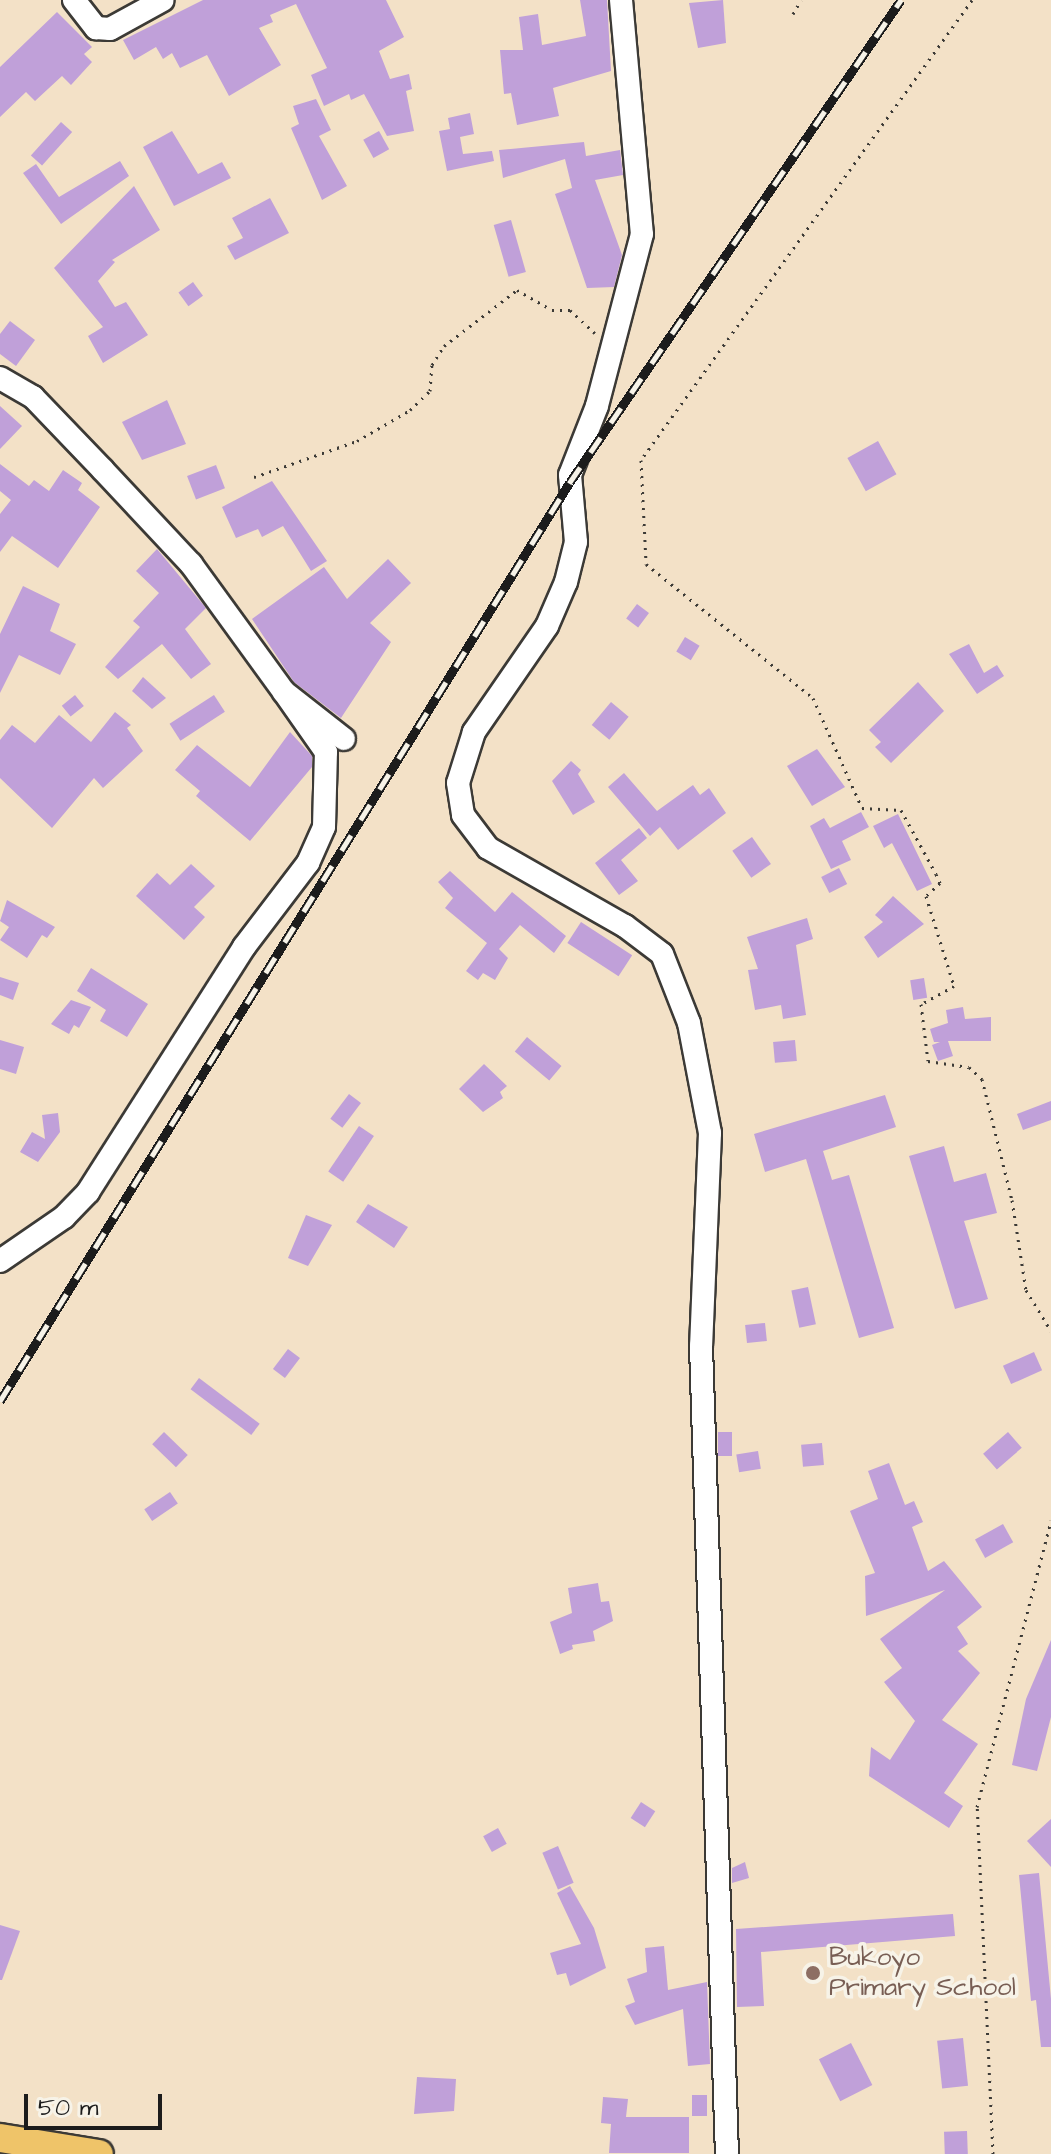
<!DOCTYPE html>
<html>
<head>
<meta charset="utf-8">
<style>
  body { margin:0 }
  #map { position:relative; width:1051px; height:2154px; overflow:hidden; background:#f3e1c7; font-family:"Architects Daughter",sans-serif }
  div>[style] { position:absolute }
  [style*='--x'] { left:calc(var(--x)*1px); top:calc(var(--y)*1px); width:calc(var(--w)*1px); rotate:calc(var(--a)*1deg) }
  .building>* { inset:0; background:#c0a0d9; transform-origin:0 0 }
  .path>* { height:3px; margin-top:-1.5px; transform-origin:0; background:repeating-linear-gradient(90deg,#3c3a36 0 2px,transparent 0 8px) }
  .roads { filter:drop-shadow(2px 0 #3c3a36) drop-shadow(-2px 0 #3c3a36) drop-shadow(0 2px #3c3a36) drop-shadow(0 -2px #3c3a36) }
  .minor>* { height:22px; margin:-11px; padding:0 11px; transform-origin:11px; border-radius:11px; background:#fff }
  .major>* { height:28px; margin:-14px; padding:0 14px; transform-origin:14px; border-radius:14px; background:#efc469 }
  .rail>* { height:9px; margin-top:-4.5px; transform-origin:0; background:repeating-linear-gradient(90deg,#f7f3e8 0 18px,#1c1c1c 0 36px); box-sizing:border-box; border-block:2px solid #1c1c1c }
  .dots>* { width:22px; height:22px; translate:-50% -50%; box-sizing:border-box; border:4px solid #f7f3e8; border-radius:50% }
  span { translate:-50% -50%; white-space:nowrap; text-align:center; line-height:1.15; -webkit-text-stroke:7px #f7f3e8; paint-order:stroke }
  .education-label { font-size:26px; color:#785e54 }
  .left { translate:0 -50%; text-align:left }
  .scale { position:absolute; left:24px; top:2094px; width:138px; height:36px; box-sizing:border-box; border:4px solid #1c1c1c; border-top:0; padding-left:10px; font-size:24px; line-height:28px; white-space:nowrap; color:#1c1c1c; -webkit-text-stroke:6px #f7f3e8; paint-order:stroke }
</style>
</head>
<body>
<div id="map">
  <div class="building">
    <div style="clip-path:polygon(203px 0,386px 0,404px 37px,379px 51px,390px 79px,409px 74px,412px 89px,406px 91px,414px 131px,387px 136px,364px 94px,351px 100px,349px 94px,324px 106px,311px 75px,327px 68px,296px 4px,270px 15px,273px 22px,259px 28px,281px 65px,229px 96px,207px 55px,180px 68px,172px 53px,163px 59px,156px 47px,134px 60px,123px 40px)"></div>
    <div style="clip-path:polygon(580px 0,607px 0,611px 71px,553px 88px,559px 116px,517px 125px,511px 93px,504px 94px,500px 50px,523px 50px,519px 17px,538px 14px,542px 45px,586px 36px)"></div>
    <div style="clip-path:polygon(723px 0,726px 43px,698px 48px,689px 3px)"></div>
    <div style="clip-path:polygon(57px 12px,92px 47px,84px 54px,92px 62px,71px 85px,62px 76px,35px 101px,26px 92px,0 117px,0 67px)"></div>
    <div style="clip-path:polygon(316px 99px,331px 130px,319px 136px,347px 186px,322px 200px,291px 128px,299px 124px,293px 106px)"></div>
    <div style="clip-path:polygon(470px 113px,474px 134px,460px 137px,463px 154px,492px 151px,494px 161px,447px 171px,439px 131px,450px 129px,448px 118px)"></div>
    <div style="left:61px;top:122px;width:15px;height:45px;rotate:42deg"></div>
    <div style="clip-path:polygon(172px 131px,198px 174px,222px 162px,231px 178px,174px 206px,143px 147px)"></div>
    <div style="left:379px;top:131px;width:21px;height:18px;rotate:61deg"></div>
    <div style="clip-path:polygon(584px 142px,586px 156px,620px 150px,623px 175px,595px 180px,622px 255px,614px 287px,587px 288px,555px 194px,572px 188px,565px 159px,503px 178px,499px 150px)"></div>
    <div style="clip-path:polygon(120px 161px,129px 176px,61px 224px,23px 173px,36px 164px,59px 197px)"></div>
    <div style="clip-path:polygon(134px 186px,160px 230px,112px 260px,115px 262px,98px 281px,115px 307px,126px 302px,148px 335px,103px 363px,88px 336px,103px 327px,54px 268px)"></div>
    <div style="clip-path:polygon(270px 198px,289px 233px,235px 260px,227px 246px,243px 238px,232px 218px)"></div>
    <div style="left:511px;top:220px;width:54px;height:18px;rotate:74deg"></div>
    <div style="left:193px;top:282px;width:17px;height:18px;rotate:54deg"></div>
    <div style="clip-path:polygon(10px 321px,35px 340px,16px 366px,0 354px,0 334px)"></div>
    <div style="clip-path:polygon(167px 400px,186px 444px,142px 460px,122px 422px)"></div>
    <div style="clip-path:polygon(0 406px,22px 426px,0 449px)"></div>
    <div style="left:878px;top:441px;width:38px;height:35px;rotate:61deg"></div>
    <div style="clip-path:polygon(0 464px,29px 486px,34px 480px,49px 491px,63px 470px,82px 483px,78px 490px,100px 507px,58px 568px,12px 536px,0 552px,0 514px,11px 500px,0 491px)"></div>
    <div style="left:216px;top:465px;width:25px;height:31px;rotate:69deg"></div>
    <div style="clip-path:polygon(272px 481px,327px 561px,311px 571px,283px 526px,262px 537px,258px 529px,236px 538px,222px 507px)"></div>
    <div style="clip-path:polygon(157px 549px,206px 608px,185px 629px,211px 664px,191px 679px,162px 644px,118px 679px,105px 667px,140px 627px,133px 621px,159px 593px,136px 571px)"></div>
    <div style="clip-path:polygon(388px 559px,411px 583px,370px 623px,391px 642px,341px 718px,294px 682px,252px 619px,324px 567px,347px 599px)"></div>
    <div style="clip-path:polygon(23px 586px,60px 604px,50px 631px,76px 644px,60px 675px,19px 655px,0 693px,0 634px)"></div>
    <div style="left:637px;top:604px;width:15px;height:18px;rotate:37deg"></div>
    <div style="left:685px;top:637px;width:17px;height:17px;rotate:31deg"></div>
    <div style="clip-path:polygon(969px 644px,984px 673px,997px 665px,1004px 676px,977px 694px,949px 654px)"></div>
    <div style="clip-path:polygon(143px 677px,166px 698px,152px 709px,132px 691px)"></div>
    <div style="clip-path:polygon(918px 682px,944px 711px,891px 763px,875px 747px,881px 742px,869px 730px)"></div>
    <div style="left:75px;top:695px;width:14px;height:17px;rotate:51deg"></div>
    <div style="left:214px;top:695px;width:20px;height:53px;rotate:57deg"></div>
    <div style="left:611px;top:702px;width:23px;height:30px;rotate:40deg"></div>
    <div style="clip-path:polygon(115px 712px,131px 725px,127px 728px,143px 751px,103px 788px,94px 778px,52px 828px,0 778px,0 740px,12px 725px,35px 743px,59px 715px,91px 742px)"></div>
    <div style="clip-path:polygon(290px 732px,312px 756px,312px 767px,250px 841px,196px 796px,200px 791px,175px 770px,197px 745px,250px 787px)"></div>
    <div style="clip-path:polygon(817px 749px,845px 787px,812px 806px,787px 766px)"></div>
    <div style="clip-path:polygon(571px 761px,581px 770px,578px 774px,595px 802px,573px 815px,552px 781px)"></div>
    <div style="clip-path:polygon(624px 773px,657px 811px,693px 785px,700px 795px,709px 788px,726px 813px,678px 850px,660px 827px,650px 836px,608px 787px)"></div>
    <div style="clip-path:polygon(861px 812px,869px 827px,842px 841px,851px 860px,831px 869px,810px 826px,824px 818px,830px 828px)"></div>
    <div style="clip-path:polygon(898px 814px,932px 884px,917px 891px,892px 843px,884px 848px,873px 826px)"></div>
    <div style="clip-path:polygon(639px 828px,647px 838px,621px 860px,638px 881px,619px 895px,595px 863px)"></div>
    <div style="left:752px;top:837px;width:33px;height:24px;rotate:55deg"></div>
    <div style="clip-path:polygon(191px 864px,215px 886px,194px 907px,205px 917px,184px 940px,136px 896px,157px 873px,170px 885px)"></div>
    <div style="left:839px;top:868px;width:18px;height:20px;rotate:63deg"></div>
    <div style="clip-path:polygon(450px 871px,495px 912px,512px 892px,566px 936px,554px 953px,520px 925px,499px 949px,508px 958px,495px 980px,483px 973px,478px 980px,466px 971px,487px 943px,445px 908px,453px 898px,438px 882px)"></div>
    <div style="clip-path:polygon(893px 896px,924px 924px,878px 958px,864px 937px,883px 922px,875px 915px)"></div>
    <div style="clip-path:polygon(7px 900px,55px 927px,47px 938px,42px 935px,27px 958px,0 940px,9px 927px,0 921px)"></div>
    <div style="clip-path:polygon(807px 918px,813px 939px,796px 945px,806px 1015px,783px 1019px,781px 1005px,755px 1010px,748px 970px,758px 969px,747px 937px)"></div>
    <div style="left:581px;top:922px;width:61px;height:25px;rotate:33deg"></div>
    <div style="clip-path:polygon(91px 968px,148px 1004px,127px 1037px,100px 1021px,106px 1010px,77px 991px)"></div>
    <div style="clip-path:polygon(0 977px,19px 983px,13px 1000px,0 995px)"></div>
    <div style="left:924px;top:978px;width:20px;height:14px;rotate:81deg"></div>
    <div style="clip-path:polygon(71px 1000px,91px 1007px,79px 1028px,74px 1025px,69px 1034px,51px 1024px)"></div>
    <div style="clip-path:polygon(963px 1007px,965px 1019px,991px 1017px,991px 1041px,948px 1041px,953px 1056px,938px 1061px,932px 1045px,940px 1042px,934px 1042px,930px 1029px,948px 1023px,946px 1010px)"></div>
    <div style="left:527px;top:1037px;width:45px;height:19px;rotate:40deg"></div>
    <div style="clip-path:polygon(0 1040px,24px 1047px,16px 1074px,0 1069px)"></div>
    <div style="left:795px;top:1040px;width:21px;height:22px;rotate:85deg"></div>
    <div style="clip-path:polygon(484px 1064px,507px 1086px,500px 1092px,503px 1098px,483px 1112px,459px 1089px)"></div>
    <div style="left:349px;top:1094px;width:15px;height:31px;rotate:37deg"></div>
    <div style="clip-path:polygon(885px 1095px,896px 1127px,823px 1151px,832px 1180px,849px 1175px,894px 1328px,859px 1338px,806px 1159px,765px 1172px,754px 1134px)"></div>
    <div style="clip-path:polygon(1051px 1101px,1051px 1120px,1023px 1130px,1017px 1114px)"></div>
    <div style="clip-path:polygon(58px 1113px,60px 1132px,38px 1162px,20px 1152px,32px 1132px,45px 1139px,42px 1115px)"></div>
    <div style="left:359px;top:1126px;width:18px;height:55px;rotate:34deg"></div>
    <div style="clip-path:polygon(944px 1146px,954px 1182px,986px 1173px,997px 1213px,964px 1221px,988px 1299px,955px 1309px,909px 1156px)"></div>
    <div style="clip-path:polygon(368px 1204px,408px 1227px,394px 1248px,356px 1222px)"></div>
    <div style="clip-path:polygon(306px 1215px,332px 1225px,308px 1266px,288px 1258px)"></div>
    <div style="left:808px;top:1287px;width:38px;height:17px;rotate:78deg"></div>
    <div style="left:765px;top:1323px;width:18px;height:20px;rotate:84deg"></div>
    <div style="left:288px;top:1349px;width:15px;height:25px;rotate:37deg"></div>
    <div style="left:1034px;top:1352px;width:20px;height:34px;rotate:66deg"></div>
    <div style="left:199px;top:1378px;width:76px;height:14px;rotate:37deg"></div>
    <div style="left:164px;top:1432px;width:33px;height:17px;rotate:44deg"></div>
    <div style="left:718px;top:1432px;width:14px;height:24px"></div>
    <div style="left:1008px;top:1432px;width:21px;height:33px;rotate:49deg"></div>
    <div style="left:822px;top:1443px;width:22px;height:21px;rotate:85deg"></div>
    <div style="left:758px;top:1451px;width:18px;height:22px;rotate:81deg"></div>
    <div style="clip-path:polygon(889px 1463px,905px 1505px,914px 1501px,923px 1522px,912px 1527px,928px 1571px,944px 1561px,982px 1607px,957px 1627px,968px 1644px,958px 1651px,980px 1673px,942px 1720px,978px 1744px,944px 1793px,963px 1806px,949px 1828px,869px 1776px,871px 1747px,890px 1760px,915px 1721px,884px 1682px,902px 1668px,880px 1639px,945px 1590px,866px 1616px,865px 1576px,875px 1573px,850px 1511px,878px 1499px,868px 1471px)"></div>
    <div style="left:170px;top:1492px;width:14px;height:31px;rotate:56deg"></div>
    <div style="left:1003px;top:1524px;width:21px;height:32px;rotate:61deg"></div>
    <div style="clip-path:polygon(598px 1583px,601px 1602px,609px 1601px,613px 1621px,593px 1631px,595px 1641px,572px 1645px,573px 1649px,560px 1654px,550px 1622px,572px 1613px,568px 1588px)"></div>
    <div style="clip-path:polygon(1051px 1640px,1051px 1717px,1037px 1771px,1012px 1765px,1026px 1699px)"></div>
    <div style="left:641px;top:1802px;width:17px;height:19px;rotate:33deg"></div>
    <div style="clip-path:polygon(1051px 1819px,1051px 1867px,1027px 1841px)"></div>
    <div style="left:498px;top:1828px;width:18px;height:17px;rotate:61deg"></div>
    <div style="left:558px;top:1846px;width:40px;height:17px;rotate:67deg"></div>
    <div style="clip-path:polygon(745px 1862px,749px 1878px,732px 1883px,732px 1868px)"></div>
    <div style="clip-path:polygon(1039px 1873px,1051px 1999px,1051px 2047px,1041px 2047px,1036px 2000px,1031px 2001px,1019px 1875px)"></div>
    <div style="clip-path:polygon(570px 1886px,594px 1928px,606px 1968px,570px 1986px,566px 1973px,557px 1975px,550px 1953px,581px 1944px,557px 1893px)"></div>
    <div style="clip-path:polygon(953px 1914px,955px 1936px,761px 1952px,764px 2006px,737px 2007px,736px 1929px)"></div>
    <div style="clip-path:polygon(0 1925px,20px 1931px,2px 1980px,0 1980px)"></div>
    <div style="clip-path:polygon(664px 1946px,668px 1990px,707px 1982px,710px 2064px,688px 2066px,683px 2009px,635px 2025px,625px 2006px,635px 2002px,627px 1979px,647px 1972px,645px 1948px)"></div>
    <div style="left:963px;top:2038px;width:48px;height:26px;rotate:84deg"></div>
    <div style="left:851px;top:2043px;width:47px;height:36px;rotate:63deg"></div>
    <div style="clip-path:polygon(417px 2077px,456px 2079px,454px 2111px,414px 2114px)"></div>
    <div style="left:692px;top:2095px;width:15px;height:21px"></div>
    <div style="clip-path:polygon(603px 2097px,628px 2099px,626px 2117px,689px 2117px,689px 2153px,609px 2153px,611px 2124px,601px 2123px)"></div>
    <div style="left:967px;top:2131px;width:23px;height:23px;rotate:88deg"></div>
  </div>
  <div class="path">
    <div style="--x:972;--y:0;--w:567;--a:125.74"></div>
    <div style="--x:641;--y:460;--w:104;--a:87.2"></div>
    <div style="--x:646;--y:564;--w:214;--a:38.7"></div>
    <div style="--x:813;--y:698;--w:120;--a:66"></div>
    <div style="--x:862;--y:808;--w:39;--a:3"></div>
    <div style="--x:901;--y:810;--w:73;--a:61.3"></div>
    <div style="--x:936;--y:874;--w:10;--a:66"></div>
    <div style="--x:940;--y:883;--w:19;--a:137"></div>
    <div style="--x:926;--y:896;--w:94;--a:72.7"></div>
    <div style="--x:954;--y:986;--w:38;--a:151"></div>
    <div style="--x:921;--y:1004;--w:57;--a:83"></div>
    <div style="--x:928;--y:1061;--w:41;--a:8.3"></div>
    <div style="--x:969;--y:1067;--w:18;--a:43"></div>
    <div style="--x:982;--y:1079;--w:125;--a:76.1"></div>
    <div style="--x:1012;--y:1200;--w:91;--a:81.2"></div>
    <div style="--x:1026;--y:1290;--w:48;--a:58.6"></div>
    <div style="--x:793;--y:14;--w:16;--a:-60"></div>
    <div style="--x:254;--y:477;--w:109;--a:-19.3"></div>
    <div style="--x:357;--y:441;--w:61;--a:-30.3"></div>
    <div style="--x:410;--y:410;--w:28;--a:-44"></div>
    <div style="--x:430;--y:391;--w:26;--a:-86"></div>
    <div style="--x:432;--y:365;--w:22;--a:-58"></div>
    <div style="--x:444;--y:346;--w:92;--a:-37.5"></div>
    <div style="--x:517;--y:290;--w:40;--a:29.7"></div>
    <div style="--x:552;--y:310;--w:18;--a:0"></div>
    <div style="--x:570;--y:310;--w:34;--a:43"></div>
    <div style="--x:993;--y:2154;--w:347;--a:-92.6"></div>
    <div style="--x:977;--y:1807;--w:296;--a:-75.5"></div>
  </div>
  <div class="roads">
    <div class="minor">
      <div style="--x:74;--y:0;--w:36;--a:52"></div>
      <div style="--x:96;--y:28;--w:14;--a:4"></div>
      <div style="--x:110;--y:29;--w:60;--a:-28.7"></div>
      <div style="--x:621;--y:0;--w:235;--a:84.9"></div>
      <div style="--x:642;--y:234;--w:178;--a:104.7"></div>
      <div style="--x:597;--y:406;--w:74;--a:111.4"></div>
      <div style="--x:570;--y:475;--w:67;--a:84.9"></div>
      <div style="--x:576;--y:542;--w:41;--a:104"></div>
      <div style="--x:566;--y:582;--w:48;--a:113.4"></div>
      <div style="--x:547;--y:626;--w:129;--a:124.6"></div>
      <div style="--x:474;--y:732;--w:53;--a:107.4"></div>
      <div style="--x:458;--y:783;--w:32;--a:81"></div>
      <div style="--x:463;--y:815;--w:41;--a:52.9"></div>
      <div style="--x:488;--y:848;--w:158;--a:29.7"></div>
      <div style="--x:625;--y:926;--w:46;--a:37.1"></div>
      <div style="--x:662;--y:954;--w:74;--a:68.6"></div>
      <div style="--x:689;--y:1023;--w:112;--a:79.2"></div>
      <div style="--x:710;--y:1133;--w:213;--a:92.4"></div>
      <div style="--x:701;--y:1346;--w:808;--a:88.16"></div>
      <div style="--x:0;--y:378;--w:38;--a:30"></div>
      <div style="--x:33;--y:397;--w:101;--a:46.2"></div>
      <div style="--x:103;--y:470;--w:129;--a:46.9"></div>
      <div style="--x:191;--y:564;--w:158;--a:54"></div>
      <div style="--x:284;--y:692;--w:76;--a:38.1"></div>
      <div style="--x:0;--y:1261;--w:78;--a:-34.5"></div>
      <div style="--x:64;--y:1217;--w:35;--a:-46"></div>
      <div style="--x:88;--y:1192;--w:290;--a:-57.5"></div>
      <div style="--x:244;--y:947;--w:106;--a:-52.7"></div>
      <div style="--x:308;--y:863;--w:39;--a:-66"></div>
      <div style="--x:324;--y:827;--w:75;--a:-88.5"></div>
      <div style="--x:326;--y:752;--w:73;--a:-125"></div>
    </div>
    <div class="major">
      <div style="--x:0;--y:2138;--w:100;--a:9.2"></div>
    </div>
  </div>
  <div class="rail">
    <div style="--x:0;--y:1401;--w:1081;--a:-58.19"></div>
    <div style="--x:570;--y:482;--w:585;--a:-55.52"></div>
  </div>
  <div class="dots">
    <div style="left:813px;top:1973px;background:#8d6e63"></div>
  </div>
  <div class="education-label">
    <span class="left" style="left:829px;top:1973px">Bukoyo<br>Primary School</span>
  </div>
  <div class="scale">50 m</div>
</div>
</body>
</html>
